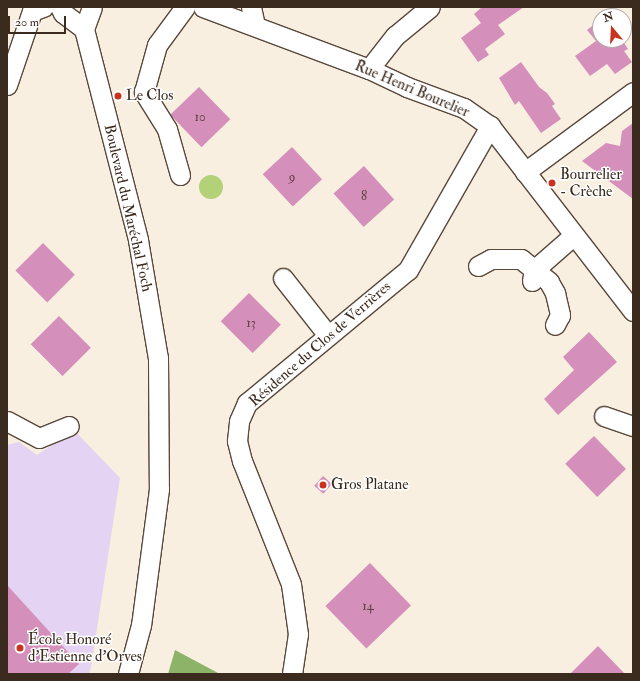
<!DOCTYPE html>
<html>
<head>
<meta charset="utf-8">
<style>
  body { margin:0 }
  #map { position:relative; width:640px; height:681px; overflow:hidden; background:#f9efe1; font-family:"IM FELL Double Pica",serif }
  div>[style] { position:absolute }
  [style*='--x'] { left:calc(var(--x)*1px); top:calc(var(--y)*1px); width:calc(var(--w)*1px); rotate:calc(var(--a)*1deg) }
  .built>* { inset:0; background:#e4d3f2 }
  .green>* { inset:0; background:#b2d178 }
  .round { border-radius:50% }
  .forest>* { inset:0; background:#8db368 }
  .building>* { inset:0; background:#d58fbb; transform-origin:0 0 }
  .roads { filter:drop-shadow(1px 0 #58483b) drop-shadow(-1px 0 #58483b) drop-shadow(0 1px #58483b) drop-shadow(0 -1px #58483b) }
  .minor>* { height:19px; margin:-9.5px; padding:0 9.5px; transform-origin:9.5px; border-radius:9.5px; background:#fff }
  .dots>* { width:11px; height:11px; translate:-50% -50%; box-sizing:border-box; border:2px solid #fff; border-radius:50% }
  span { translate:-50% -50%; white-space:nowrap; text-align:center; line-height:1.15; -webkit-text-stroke:3px #fff; paint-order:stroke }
  .number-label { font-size:13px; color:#624345 }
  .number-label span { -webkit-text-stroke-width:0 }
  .street-label { font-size:15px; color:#3b2a1e }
  .poi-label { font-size:15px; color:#3b2a1e }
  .left { translate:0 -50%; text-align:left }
  .frame { position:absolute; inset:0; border:8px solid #3b2a1e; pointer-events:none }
  .north { position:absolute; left:592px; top:8px; width:40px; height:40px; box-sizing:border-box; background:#fff; border:1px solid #b1aaa5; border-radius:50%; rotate:342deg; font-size:11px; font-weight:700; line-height:16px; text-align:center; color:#3b2a1e }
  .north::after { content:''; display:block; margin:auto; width:14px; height:18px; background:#c8321e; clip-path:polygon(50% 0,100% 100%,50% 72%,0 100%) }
  .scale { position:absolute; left:8px; top:16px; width:58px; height:18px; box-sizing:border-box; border:2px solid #3b2a1e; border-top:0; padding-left:5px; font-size:12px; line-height:14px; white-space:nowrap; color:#3b2a1e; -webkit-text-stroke:3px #fff; paint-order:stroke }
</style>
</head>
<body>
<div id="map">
  <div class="built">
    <div style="clip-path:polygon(74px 430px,120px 478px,91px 667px,89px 674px,7px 674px,7px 445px,19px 442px,37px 455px)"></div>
  </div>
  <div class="green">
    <div class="round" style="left:199px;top:175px;width:24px;height:24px"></div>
  </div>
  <div class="forest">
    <div style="clip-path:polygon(175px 650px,220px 674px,168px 674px)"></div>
  </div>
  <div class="building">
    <div style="clip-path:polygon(482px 7px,524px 7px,498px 25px,505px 34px,485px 49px,489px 55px,478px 62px,461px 38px,481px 23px,474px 14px)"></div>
    <div style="clip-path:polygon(600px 20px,600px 40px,622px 40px,628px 49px,624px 51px,632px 62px,615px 74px,607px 64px,590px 76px,575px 56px,596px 41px,587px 30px)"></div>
    <div style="clip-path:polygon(521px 62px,539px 87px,547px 93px,555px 104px,552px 106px,561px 119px,541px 133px,519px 101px,515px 105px,499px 78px)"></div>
    <div style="left:199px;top:87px;width:45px;height:40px;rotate:46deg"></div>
    <div style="clip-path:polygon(633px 123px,633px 199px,582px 161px,606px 143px,620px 146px,622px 131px)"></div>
    <div style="left:292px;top:147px;width:44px;height:40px;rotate:47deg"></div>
    <div style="left:364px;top:166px;width:45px;height:41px;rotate:48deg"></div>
    <div style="left:43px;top:243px;width:45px;height:39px;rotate:45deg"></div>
    <div style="left:249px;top:293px;width:45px;height:40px;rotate:45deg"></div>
    <div style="left:59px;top:316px;width:45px;height:40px;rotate:45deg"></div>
    <div style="clip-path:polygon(589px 332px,617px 362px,558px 415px,544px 399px,574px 370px,563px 357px)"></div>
    <div style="left:594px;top:436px;width:46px;height:40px;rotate:46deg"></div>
    <div style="left:323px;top:476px;width:12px;height:13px;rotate:42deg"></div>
    <div style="left:370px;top:563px;width:59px;height:62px;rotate:46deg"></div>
    <div style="clip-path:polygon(7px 585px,79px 664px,68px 674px,7px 673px)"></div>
    <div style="clip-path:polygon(598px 646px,625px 674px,570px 674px)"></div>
  </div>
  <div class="roads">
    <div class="minor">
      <div style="--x:60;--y:7;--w:7;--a:63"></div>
      <div style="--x:63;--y:13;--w:26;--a:37"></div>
      <div style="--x:203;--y:7;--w:177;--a:20.5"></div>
      <div style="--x:369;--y:69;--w:42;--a:25.3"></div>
      <div style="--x:407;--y:87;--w:61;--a:20.2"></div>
      <div style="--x:464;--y:108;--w:32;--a:35"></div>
      <div style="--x:490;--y:126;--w:234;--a:52.3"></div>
      <div style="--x:251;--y:7;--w:19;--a:78"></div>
      <div style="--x:84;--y:29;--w:218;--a:75.6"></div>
      <div style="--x:138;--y:240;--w:120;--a:80.4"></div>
      <div style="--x:158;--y:358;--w:131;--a:89.6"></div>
      <div style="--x:159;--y:489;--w:137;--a:97.5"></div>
      <div style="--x:141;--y:625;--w:51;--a:104.9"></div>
      <div style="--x:84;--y:29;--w:23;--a:-70"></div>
      <div style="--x:369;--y:69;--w:42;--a:-51.8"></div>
      <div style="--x:395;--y:36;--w:45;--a:-39.6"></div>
      <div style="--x:7;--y:85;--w:78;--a:-71.3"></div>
      <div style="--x:32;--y:11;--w:12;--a:-20"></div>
      <div style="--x:525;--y:172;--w:134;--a:-36.5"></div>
      <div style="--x:180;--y:175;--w:48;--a:-105.8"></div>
      <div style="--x:167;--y:129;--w:44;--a:-121.9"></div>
      <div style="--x:144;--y:92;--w:49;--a:-74.5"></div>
      <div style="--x:157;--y:45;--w:47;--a:-53.6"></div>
      <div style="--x:478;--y:266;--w:15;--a:-28"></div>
      <div style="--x:491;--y:259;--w:30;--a:0"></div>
      <div style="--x:521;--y:259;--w:36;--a:39"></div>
      <div style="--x:549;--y:282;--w:13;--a:61"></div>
      <div style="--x:555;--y:293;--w:23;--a:77"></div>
      <div style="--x:560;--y:315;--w:11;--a:117"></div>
      <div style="--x:283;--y:278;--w:71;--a:51.8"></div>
      <div style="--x:532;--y:281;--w:11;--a:-80"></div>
      <div style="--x:534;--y:270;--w:53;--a:-41.2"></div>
      <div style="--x:604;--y:416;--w:31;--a:19"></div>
      <div style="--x:7;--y:421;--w:36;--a:28"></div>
      <div style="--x:39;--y:438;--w:32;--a:-22"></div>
      <div style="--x:292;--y:674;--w:40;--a:-81.5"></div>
      <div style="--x:298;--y:634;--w:50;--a:-98"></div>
      <div style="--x:291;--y:584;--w:132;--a:-111.7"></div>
      <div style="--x:242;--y:461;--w:21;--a:-104"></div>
      <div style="--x:237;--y:441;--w:20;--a:-84"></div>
      <div style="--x:239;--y:421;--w:20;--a:-66"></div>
      <div style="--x:247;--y:403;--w:209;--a:-39.6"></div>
      <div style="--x:408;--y:270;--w:166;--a:-60.3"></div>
    </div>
  </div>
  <div class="dots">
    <div style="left:118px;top:96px;background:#c8321e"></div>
    <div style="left:552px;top:183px;background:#c8321e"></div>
    <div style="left:323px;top:485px;background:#c8321e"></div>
    <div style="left:20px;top:648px;background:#c8321e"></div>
  </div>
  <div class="number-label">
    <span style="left:200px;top:117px">10</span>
    <span style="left:292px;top:177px">9</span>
    <span style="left:364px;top:196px">8</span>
    <span style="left:251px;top:323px">13</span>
    <span style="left:368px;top:606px">14</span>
  </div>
  <div class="street-label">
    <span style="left:412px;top:89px;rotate:23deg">Rue Henri Bourelier</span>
    <span style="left:128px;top:208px;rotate:77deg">Boulevard du Maréchal Foch</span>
    <span style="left:320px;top:344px;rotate:-41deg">Résidence du Clos de Verrières</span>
  </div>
  <div class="poi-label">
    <span class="left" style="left:126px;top:96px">Le Clos</span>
    <span class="left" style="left:560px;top:183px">Bourrelier<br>- Crèche</span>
    <span class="left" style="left:331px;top:485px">Gros Platane</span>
    <span class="left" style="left:28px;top:648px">École Honoré<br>d'Estienne d'Orves</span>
  </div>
  <div class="frame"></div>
  <div class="north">N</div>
  <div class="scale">20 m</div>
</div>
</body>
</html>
